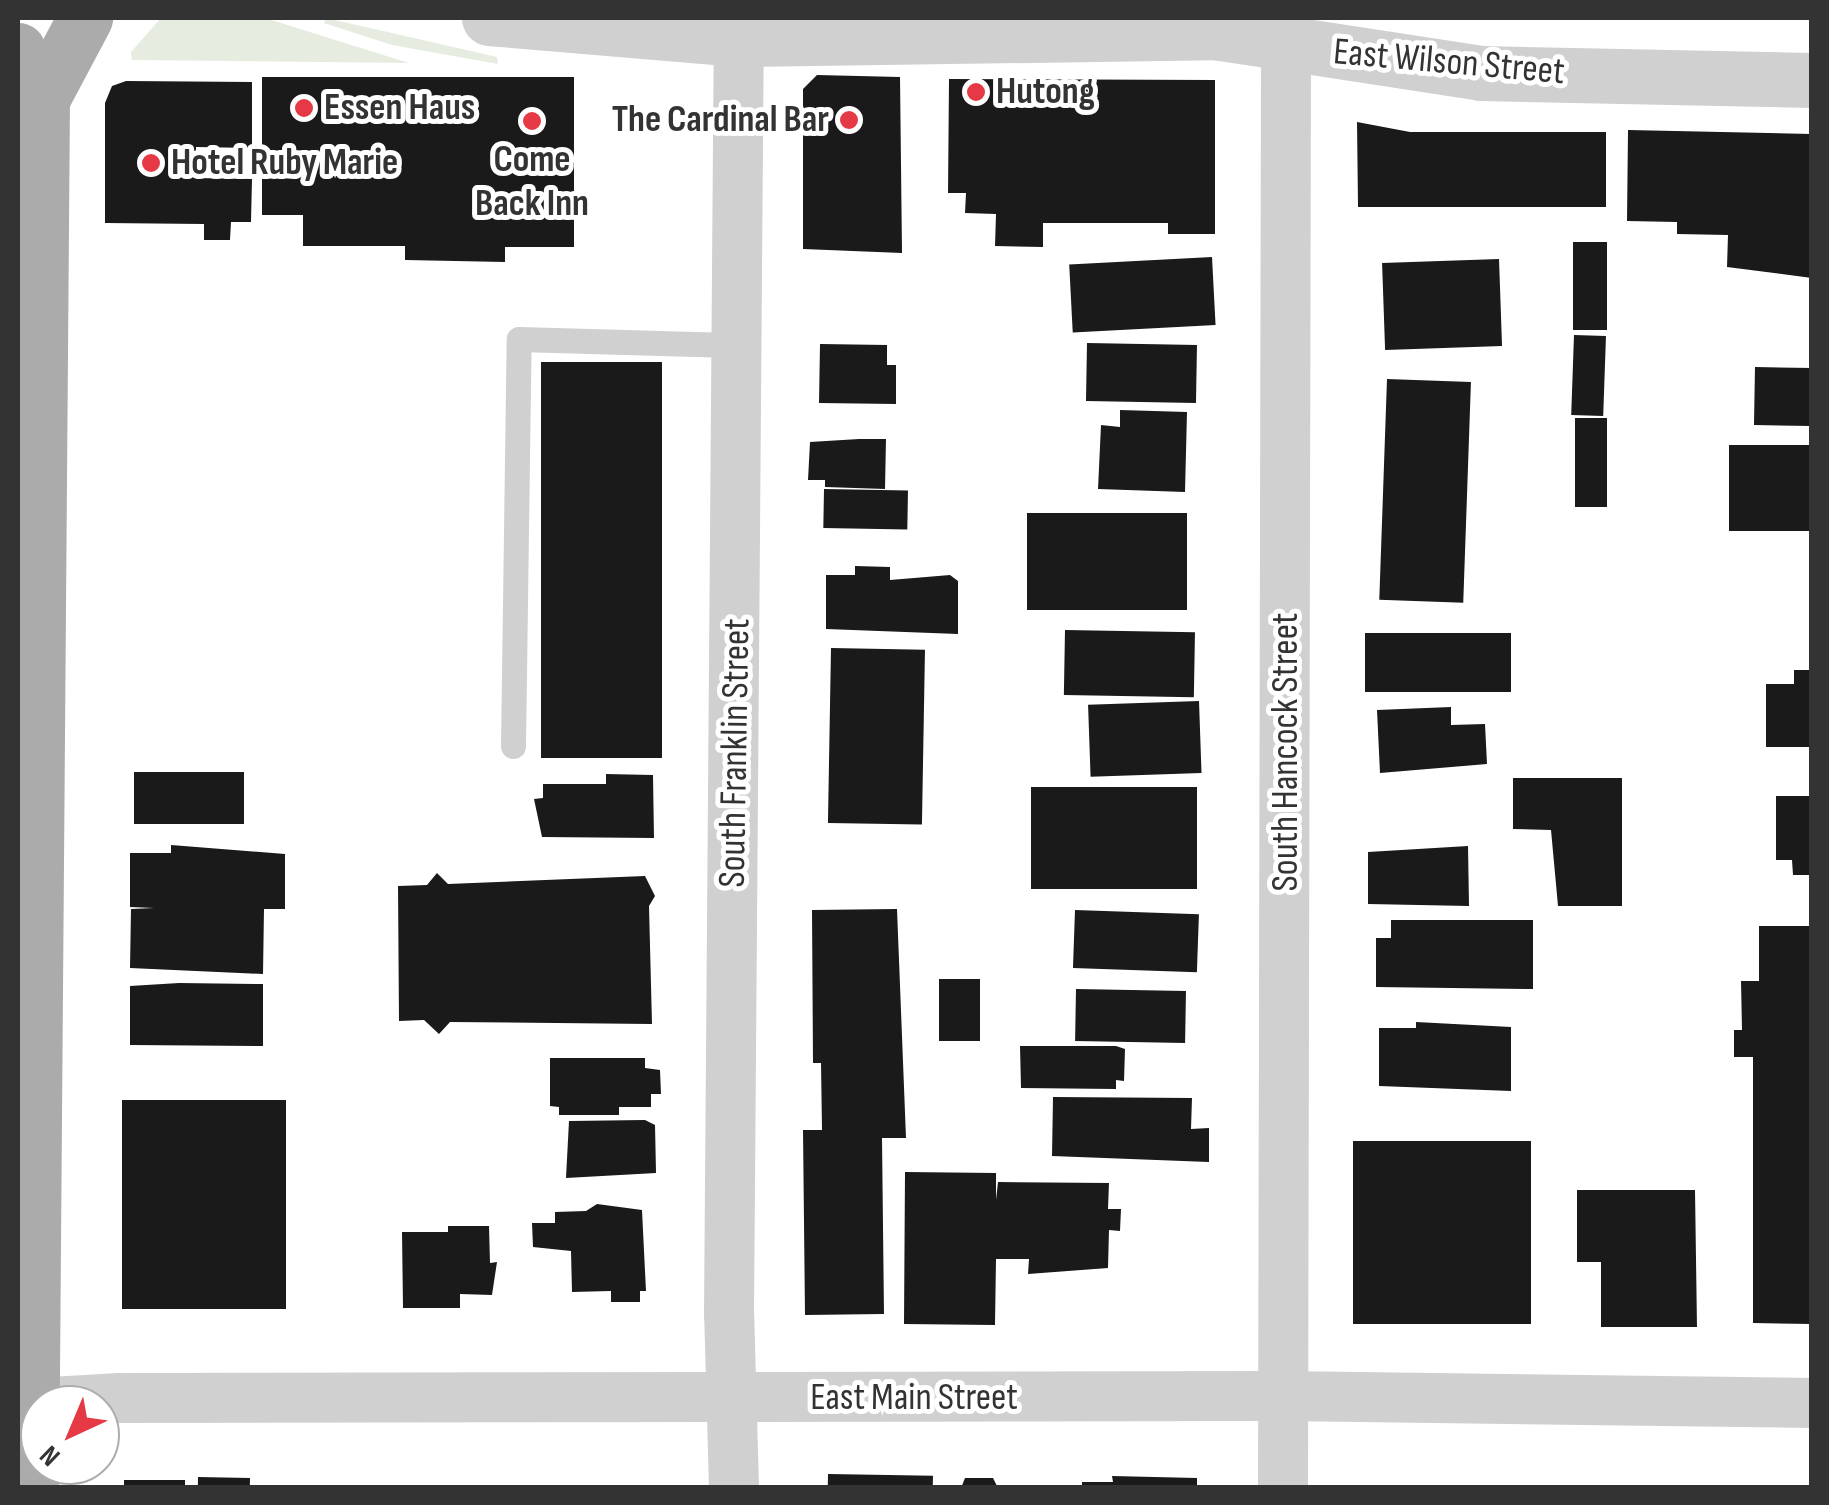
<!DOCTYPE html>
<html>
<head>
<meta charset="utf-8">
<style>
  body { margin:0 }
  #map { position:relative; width:1829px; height:1505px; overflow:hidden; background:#fff; font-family:"Sofia Sans Condensed",sans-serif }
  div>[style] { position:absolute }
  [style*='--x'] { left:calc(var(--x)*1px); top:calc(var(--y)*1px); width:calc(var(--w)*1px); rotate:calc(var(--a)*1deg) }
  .green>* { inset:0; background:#e6ecdf }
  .building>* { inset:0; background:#1a1a1a; transform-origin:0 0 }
  .service>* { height:25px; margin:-12.5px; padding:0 12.5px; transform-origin:12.5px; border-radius:12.5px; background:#d0d0d0 }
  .minor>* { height:50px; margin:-25px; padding:0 25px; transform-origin:25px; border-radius:25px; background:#d0d0d0 }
  .tertiary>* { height:55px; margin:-27.5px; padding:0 27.5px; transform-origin:27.5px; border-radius:27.5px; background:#d0d0d0 }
  .primary>* { height:55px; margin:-27.5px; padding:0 27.5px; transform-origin:27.5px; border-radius:27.5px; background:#ababab }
  .dots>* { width:28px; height:28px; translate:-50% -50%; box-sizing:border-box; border:5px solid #fff; border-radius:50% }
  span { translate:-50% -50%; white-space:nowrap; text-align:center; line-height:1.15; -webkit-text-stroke:10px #fff; paint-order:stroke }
  .street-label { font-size:38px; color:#333 }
  .poi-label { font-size:38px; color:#333; font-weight:700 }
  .left { translate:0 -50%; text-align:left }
  .right { translate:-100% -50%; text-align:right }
  .frame { position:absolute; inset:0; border:20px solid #333; pointer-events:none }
  .north { position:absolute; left:20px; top:1385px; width:100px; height:100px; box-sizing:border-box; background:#fff; border:2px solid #adadad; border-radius:50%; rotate:224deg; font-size:28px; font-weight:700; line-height:40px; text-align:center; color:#333 }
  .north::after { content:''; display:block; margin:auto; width:35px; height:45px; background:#e63946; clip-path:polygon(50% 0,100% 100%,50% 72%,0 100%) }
</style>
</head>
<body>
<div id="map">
  <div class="green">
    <div style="clip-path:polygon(161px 18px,265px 18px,409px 63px,132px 60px,131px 52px)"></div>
    <div style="clip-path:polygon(326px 18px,497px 57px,498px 64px,392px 45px,324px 23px)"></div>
  </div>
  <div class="building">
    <div style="clip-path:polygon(817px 75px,900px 77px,902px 253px,803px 249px,803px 89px)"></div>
    <div style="clip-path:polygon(262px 77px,574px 77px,574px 247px,505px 247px,505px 262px,405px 260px,405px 246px,303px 246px,303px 215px,262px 215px)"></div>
    <div style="clip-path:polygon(949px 79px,1215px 80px,1215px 234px,1168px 234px,1168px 223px,1043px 223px,1043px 247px,995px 246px,996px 214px,965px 213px,966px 193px,948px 193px)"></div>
    <div style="clip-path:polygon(126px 81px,252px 82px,252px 148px,196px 147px,196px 178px,252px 179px,251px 222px,231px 222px,230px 240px,204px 240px,204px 224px,105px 223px,105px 103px,112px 86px)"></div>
    <div style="clip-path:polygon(1357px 122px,1410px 132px,1606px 132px,1606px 207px,1358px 207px)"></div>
    <div style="clip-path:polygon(1628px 130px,1812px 134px,1812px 278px,1727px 267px,1728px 235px,1677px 234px,1677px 222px,1627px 221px)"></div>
    <div style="left:1573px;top:242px;width:34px;height:88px"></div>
    <div style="left:1212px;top:257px;width:68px;height:143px;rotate:87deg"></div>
    <div style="left:1499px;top:259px;width:87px;height:117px;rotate:88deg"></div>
    <div style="left:1574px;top:335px;width:32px;height:80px;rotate:2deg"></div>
    <div style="left:1087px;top:343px;width:110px;height:58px;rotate:1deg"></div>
    <div style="clip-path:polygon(820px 344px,887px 345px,887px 365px,896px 365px,896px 404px,819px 403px)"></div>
    <div style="left:541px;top:362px;width:121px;height:396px"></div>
    <div style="left:1755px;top:367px;width:57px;height:58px;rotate:1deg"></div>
    <div style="left:1387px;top:379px;width:84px;height:221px;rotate:2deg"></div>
    <div style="clip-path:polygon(1120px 410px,1187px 412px,1185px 492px,1098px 489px,1101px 425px,1120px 427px)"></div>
    <div style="left:1575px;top:418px;width:32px;height:89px"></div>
    <div style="clip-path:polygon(859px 439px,886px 439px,885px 489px,825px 487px,825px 480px,808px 480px,810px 442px)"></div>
    <div style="left:1729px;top:445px;width:83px;height:86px"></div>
    <div style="left:824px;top:489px;width:84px;height:39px;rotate:1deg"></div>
    <div style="left:1027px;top:513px;width:160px;height:97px"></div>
    <div style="clip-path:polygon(855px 566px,890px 567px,890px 580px,950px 575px,958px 581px,958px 634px,826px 629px,826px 575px,855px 575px)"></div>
    <div style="left:1065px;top:630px;width:130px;height:65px;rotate:1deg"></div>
    <div style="left:1365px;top:633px;width:146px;height:59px"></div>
    <div style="left:831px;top:648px;width:94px;height:175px;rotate:1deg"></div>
    <div style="clip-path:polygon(1794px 670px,1812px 670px,1812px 747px,1766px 747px,1766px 684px,1794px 684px)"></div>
    <div style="left:1199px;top:701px;width:72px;height:111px;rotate:88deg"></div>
    <div style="clip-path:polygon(1451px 707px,1451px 725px,1485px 724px,1487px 764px,1380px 773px,1377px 710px)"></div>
    <div style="left:134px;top:772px;width:110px;height:52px"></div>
    <div style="clip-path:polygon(606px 774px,653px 775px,654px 838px,542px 837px,534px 799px,543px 798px,543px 784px,606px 784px)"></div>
    <div style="clip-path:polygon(1513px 778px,1622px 778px,1622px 906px,1558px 906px,1551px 830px,1513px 829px)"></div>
    <div style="left:1031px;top:787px;width:166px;height:102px"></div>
    <div style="clip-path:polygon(1776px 796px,1812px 796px,1812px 875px,1793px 875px,1792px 860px,1776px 860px)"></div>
    <div style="clip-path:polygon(171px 845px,285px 854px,285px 909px,264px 909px,263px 974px,130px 968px,131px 909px,154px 908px,130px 907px,130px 853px,171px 853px)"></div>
    <div style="clip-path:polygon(1468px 846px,1469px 906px,1368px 904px,1368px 852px)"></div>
    <div style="clip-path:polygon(437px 873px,448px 884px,645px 876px,655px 896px,649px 906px,652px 1024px,450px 1022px,439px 1034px,424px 1020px,399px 1021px,398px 886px,427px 885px)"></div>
    <div style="clip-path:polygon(897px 909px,906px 1138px,882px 1138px,884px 1314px,805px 1315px,803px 1130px,822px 1130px,821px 1063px,813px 1063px,812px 910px)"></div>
    <div style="left:1075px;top:910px;width:124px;height:58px;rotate:2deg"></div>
    <div style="clip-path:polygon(1391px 920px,1533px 920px,1533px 989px,1376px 987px,1376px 938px,1391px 938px)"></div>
    <div style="clip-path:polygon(1759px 926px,1812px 926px,1812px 1324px,1753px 1323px,1753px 1057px,1734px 1057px,1734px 1030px,1742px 1030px,1741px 981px,1759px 981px)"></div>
    <div style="left:939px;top:979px;width:41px;height:62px"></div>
    <div style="clip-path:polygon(179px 983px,263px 984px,263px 1046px,130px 1045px,130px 986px)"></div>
    <div style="left:1076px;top:989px;width:110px;height:52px;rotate:1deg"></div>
    <div style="clip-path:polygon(1416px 1022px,1511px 1027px,1511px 1091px,1379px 1086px,1379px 1028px,1416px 1028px)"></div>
    <div style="clip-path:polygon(1020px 1046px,1116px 1046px,1125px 1049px,1124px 1081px,1116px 1080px,1116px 1089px,1021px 1088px)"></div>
    <div style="clip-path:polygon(550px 1058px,645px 1058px,645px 1068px,660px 1070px,661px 1094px,651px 1094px,651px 1107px,619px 1107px,619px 1115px,559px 1115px,559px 1107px,550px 1106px)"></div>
    <div style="clip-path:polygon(1053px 1097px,1192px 1098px,1191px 1129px,1209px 1128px,1209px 1162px,1052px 1156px)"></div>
    <div style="left:122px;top:1100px;width:164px;height:209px"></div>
    <div style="clip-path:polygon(645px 1120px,655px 1125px,656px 1173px,566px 1178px,569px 1121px)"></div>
    <div style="left:1353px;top:1141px;width:178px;height:183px"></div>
    <div style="clip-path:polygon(905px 1172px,996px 1173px,996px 1200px,998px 1182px,1109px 1183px,1108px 1209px,1121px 1209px,1120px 1231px,1109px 1230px,1108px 1268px,1028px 1274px,1029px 1259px,996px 1259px,995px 1325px,904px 1324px)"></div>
    <div style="clip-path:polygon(1577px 1190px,1695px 1190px,1697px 1327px,1601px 1327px,1601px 1262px,1577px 1262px)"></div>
    <div style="clip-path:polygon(597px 1204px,642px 1210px,646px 1291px,640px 1291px,640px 1302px,611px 1302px,611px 1291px,572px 1292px,571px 1251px,533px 1247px,532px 1223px,555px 1223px,555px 1212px,586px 1211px)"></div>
    <div style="clip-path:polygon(448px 1226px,489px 1226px,490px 1263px,497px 1262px,492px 1295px,460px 1294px,460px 1308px,403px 1308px,402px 1232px,448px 1232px)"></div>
    <div style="left:828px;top:1474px;width:105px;height:14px;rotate:1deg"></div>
    <div style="clip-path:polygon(1112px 1476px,1197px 1478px,1197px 1488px,1082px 1488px,1082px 1482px,1113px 1482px)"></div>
    <div style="left:198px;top:1477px;width:52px;height:11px;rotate:1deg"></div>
    <div style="clip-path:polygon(965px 1478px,993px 1478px,998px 1488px,961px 1488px)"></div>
    <div style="left:185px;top:1480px;width:8px;height:61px;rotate:90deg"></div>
  </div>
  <div class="service">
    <div style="--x:513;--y:746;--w:407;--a:-89.2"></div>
    <div style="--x:519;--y:339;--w:220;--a:1.6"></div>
  </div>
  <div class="minor">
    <div style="--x:18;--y:1404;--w:102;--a:-3.4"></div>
    <div style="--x:120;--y:1398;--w:1164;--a:-0.1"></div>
    <div style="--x:1284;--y:1396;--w:528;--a:0.76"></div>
    <div style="--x:734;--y:1488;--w:174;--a:-91.6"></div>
    <div style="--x:729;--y:1314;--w:1296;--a:-89.56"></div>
    <div style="--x:1283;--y:1488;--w:1470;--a:-89.88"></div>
  </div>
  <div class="tertiary">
    <div style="--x:489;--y:18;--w:251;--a:4.8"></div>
    <div style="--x:739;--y:39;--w:475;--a:-0.8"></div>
    <div style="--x:1214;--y:32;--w:270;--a:8.7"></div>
    <div style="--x:1481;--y:73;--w:331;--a:1.2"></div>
  </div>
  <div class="primary">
    <div style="--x:18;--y:50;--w:55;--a:63.9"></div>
    <div style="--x:42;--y:99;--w:1389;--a:90.45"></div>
    <div style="--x:42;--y:99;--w:92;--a:-62"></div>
  </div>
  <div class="dots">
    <div style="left:976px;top:92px;background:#e63946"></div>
    <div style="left:304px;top:108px;background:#e63946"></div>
    <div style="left:849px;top:120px;background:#e63946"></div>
    <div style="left:532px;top:121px;background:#e63946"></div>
    <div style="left:151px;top:163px;background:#e63946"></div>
  </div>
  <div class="street-label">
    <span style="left:1449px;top:62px;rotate:5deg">East Wilson Street</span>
    <span style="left:1286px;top:752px;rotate:-90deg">South Hancock Street</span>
    <span style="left:735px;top:753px;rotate:-89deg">South Franklin Street</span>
    <span style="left:914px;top:1398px">East Main Street</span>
  </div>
  <div class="poi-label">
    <span class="left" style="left:996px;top:92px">Hutong</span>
    <span class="left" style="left:324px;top:108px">Essen Haus</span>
    <span class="right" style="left:829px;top:120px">The Cardinal Bar</span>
    <span style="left:532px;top:182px">Come<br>Back Inn</span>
    <span class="left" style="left:171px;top:163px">Hotel Ruby Marie</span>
  </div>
  <div class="frame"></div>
  <div class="north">N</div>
</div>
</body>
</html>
